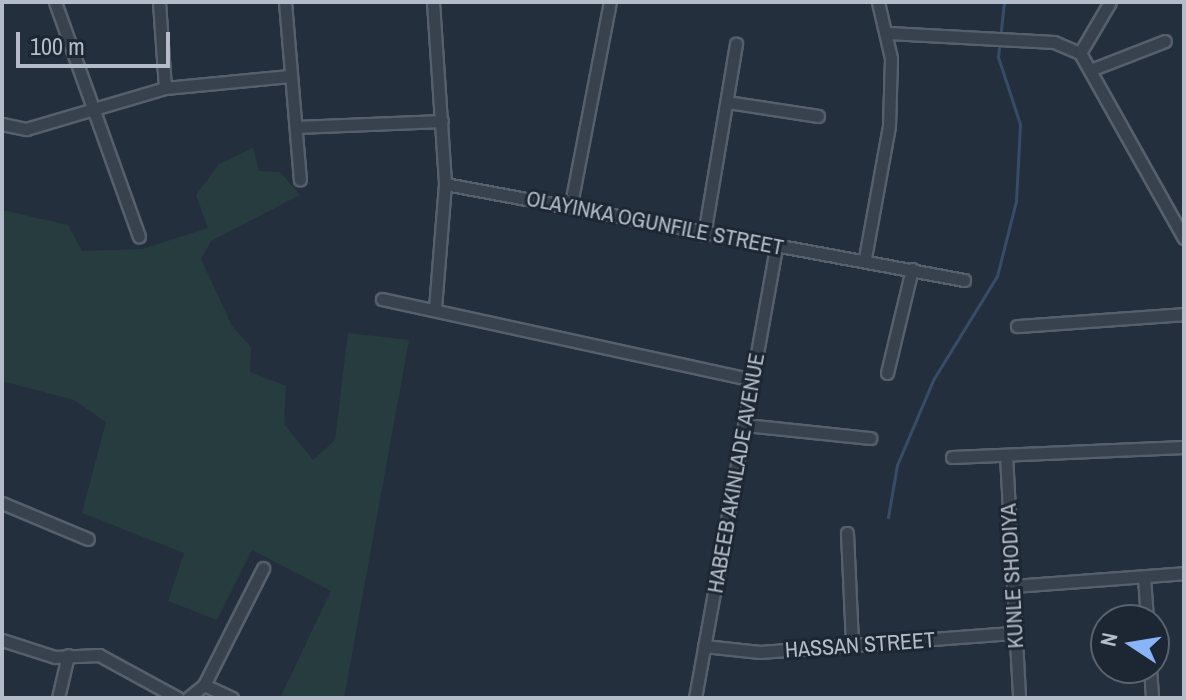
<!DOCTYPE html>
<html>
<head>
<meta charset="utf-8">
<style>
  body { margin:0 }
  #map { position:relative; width:1186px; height:700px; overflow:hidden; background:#242f3e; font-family:"Archivo Narrow",sans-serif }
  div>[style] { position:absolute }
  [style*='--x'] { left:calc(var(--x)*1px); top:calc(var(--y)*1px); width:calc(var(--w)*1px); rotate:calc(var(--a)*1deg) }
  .green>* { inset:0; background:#263c3f }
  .stream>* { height:3px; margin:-1.5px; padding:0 1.5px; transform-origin:1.5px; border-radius:1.5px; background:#394c67 }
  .roads { filter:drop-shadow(2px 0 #565f6c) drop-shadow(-2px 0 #565f6c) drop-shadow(0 2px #565f6c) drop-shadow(0 -2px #565f6c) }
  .minor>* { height:11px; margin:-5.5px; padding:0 5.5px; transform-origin:5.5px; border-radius:5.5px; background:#38414e }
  span { translate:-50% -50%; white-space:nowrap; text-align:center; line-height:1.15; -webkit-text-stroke:6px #1d2633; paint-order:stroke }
  .street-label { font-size:22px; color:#b4bcc9 }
  .frame { position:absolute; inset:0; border:4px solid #b4bcc9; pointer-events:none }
  .north { position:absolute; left:1090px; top:604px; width:80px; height:80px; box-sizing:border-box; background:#1d2633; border:2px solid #59626f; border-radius:50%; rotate:282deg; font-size:22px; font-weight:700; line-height:32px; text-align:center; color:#b4bcc9 }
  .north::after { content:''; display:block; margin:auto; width:28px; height:36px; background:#8ab4f8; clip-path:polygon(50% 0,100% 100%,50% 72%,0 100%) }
  .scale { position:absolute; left:16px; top:32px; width:154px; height:36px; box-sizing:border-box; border:4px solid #b4bcc9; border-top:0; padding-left:10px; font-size:24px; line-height:28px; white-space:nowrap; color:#b4bcc9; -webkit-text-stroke:6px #1d2633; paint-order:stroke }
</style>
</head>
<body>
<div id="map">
  <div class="green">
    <div style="clip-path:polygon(253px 148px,259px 171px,280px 172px,300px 195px,211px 241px,201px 259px,232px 326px,251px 347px,250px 372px,286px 386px,284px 424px,313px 460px,335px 440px,348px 333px,409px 340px,344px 698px,280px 698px,331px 591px,252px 550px,217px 620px,168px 601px,184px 553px,82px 513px,106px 422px,74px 400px,2px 381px,2px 210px,68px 225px,82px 251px,142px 249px,208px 228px,196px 195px,219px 164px)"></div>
  </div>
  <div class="stream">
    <div style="--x:888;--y:517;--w:53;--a:-80.2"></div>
    <div style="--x:897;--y:465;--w:92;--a:-67"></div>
    <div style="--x:933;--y:380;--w:122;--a:-58.4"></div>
    <div style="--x:997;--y:276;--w:77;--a:-75.8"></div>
    <div style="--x:1016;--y:201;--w:77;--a:-87"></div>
    <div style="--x:1020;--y:124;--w:71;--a:-108.2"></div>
    <div style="--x:998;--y:57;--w:55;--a:-83.8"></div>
  </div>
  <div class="roads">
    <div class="minor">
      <div style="--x:55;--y:2;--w:249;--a:70.3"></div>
      <div style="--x:159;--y:2;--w:86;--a:86"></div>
      <div style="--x:285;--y:2;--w:178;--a:85.2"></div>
      <div style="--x:433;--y:2;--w:182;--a:86.2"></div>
      <div style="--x:445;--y:184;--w:124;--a:94.6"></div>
      <div style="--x:889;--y:33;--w:165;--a:3.1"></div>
      <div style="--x:1054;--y:42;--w:28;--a:23"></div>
      <div style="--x:1080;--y:53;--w:212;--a:60.7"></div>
      <div style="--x:1080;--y:53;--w:59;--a:-59.5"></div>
      <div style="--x:1093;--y:69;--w:77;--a:-21.3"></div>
      <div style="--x:727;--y:102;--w:92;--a:8.7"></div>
      <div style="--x:2;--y:124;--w:25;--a:12"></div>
      <div style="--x:26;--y:129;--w:145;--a:-16.4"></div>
      <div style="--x:165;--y:88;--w:125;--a:-5.5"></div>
      <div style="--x:296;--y:127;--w:146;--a:-2.4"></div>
      <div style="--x:445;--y:184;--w:528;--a:10.48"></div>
      <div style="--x:571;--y:204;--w:206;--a:-79.1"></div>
      <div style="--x:704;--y:235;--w:194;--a:-80.5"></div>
      <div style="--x:865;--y:258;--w:134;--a:-79.7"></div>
      <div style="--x:889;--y:126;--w:68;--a:-88.3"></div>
      <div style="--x:891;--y:58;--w:57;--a:-103.1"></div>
      <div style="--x:382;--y:299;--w:379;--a:12.3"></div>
      <div style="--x:1017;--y:326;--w:167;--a:-4.1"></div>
      <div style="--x:887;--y:373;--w:107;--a:-76.5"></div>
      <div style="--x:746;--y:425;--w:125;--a:6"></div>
      <div style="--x:1006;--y:455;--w:243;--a:86.9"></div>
      <div style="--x:952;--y:457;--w:232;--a:-2.5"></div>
      <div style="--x:2;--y:503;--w:93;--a:22.7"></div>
      <div style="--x:847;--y:533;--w:112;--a:87.4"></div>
      <div style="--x:1144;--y:577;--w:43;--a:86"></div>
      <div style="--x:1013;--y:586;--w:171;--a:-4.3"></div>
      <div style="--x:2;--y:640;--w:56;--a:17.8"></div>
      <div style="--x:55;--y:657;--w:44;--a:-2.6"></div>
      <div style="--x:99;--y:655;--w:90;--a:28.6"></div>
      <div style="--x:704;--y:646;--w:56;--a:6.1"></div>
      <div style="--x:760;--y:652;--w:256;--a:-4.3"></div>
      <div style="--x:1150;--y:668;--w:30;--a:86"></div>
      <div style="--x:204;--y:685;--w:31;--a:25"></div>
      <div style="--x:58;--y:698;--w:44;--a:-76.9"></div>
      <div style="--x:188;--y:698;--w:21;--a:-39"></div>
      <div style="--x:204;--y:685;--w:131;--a:-63.2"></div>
      <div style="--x:695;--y:698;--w:457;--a:-79.8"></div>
    </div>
  </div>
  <div class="street-label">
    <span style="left:655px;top:223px;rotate:11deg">OLAYINKA OGUNFILE STREET</span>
    <span style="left:736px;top:473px;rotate:-80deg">HABEEB AKINLADE AVENUE</span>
    <span style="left:1012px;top:576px;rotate:-93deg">KUNLE SHODIYA</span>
    <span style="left:860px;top:645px;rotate:-4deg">HASSAN STREET</span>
  </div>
  <div class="frame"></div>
  <div class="north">N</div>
  <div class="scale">100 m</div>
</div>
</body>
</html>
